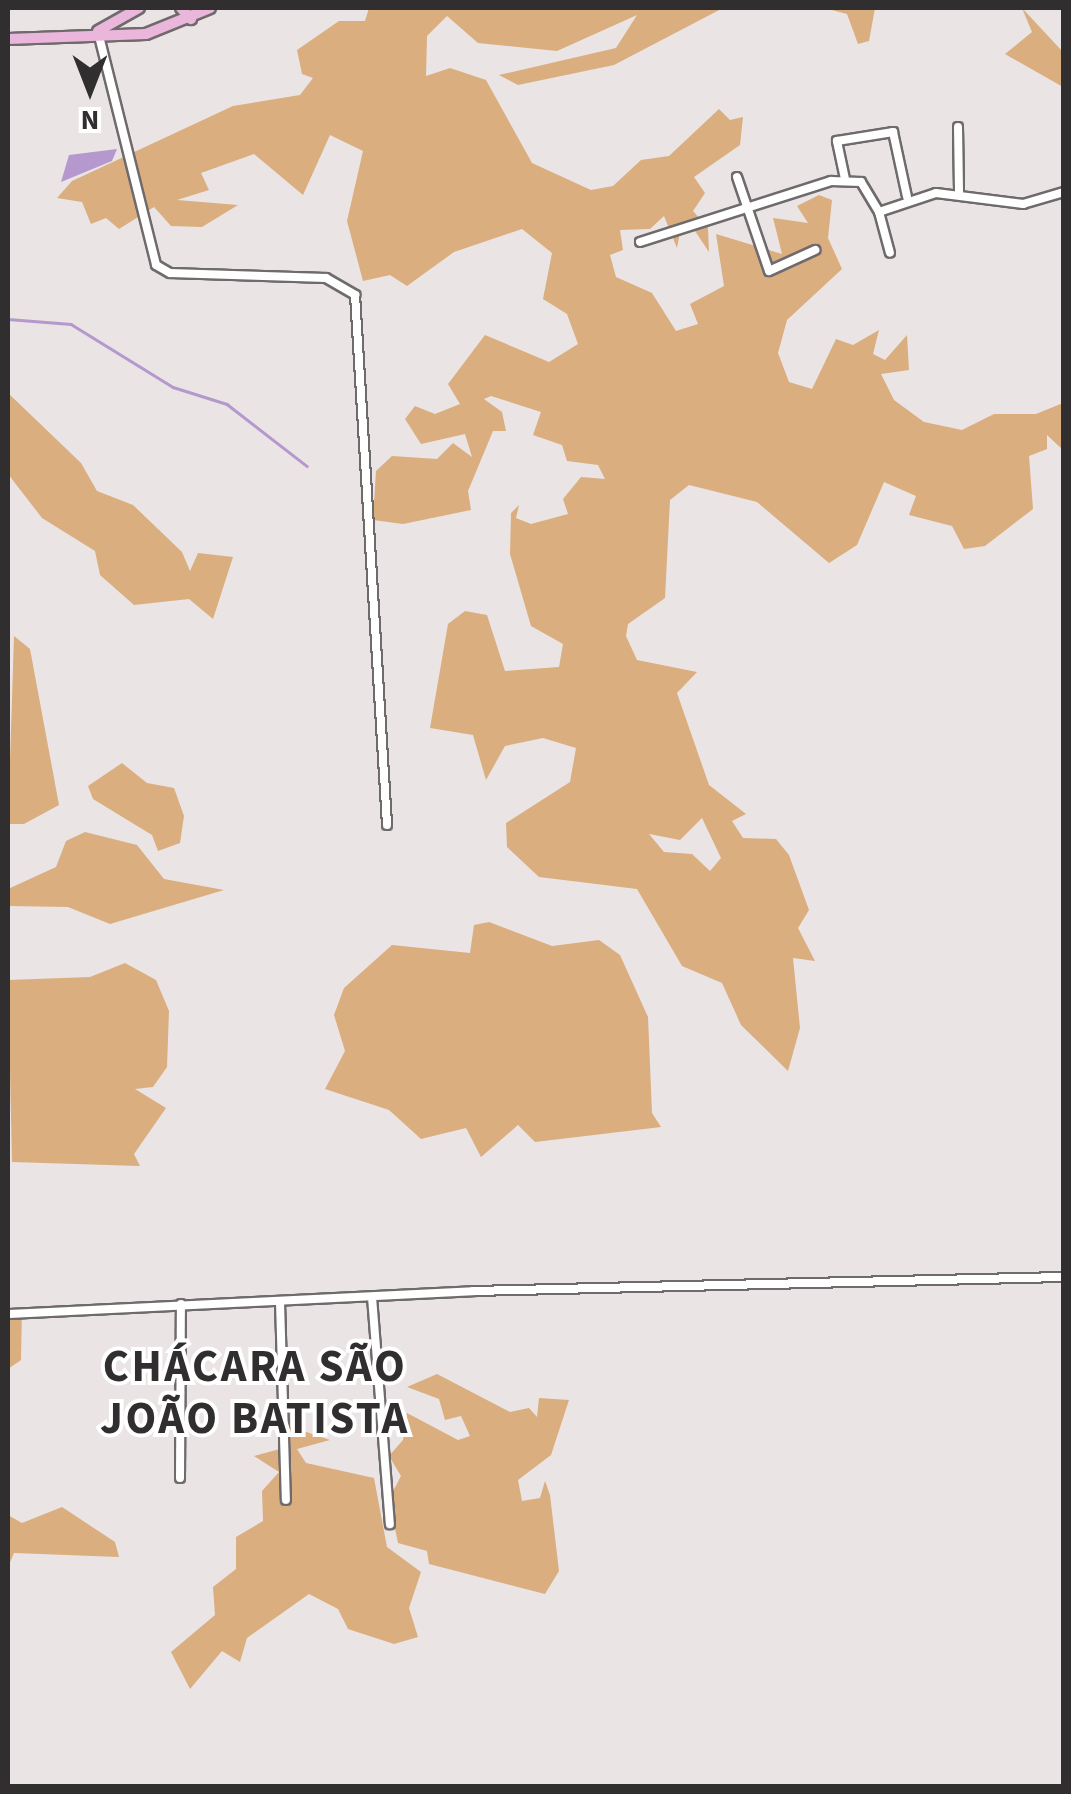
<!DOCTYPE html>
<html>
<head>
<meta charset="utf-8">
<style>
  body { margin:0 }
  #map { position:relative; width:1071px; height:1794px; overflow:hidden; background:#eae4e5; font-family:"Source Sans 3",sans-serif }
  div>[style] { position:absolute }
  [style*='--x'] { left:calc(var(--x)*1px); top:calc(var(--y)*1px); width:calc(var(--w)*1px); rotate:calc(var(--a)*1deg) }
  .forest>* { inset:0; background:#daae7e }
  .water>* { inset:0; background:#b598ce }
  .stream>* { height:2.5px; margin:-1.25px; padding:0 1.25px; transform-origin:1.25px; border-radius:1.25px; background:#b598ce }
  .roads { filter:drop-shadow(2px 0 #6f6a6b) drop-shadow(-2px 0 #6f6a6b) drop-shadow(0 2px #6f6a6b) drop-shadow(0 -2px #6f6a6b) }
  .minor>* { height:8px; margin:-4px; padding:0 4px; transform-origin:4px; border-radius:4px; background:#fff }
  .major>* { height:10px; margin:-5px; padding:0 5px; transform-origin:5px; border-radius:5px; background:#eab6db }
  span { translate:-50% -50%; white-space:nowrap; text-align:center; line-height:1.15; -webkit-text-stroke:8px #fff; paint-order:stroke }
  .district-label { font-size:45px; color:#302e2e; font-weight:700; letter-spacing:2.5px }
  .frame { position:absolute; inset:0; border:10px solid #302e2e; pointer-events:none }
  .north { position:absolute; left:40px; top:40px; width:100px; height:100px; -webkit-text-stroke:8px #fff; paint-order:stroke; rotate:180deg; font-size:28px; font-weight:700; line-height:40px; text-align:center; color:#302e2e }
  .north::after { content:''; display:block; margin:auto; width:35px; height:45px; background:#302e2e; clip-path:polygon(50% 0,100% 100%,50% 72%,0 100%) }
</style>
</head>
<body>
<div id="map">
  <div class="forest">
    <div style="clip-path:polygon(evenodd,369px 8px,723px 8px,614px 65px,518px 85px,499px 75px,616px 48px,637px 15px,557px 51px,478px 43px,447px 16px,427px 36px,426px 76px,450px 68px,486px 80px,532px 163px,591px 190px,613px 186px,641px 160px,669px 156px,719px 109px,730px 120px,743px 117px,740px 145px,694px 177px,705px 193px,693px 211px,708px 228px,709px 252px,691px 225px,681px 227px,677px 248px,664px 216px,650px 229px,620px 230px,623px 250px,610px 255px,616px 277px,652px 293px,676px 331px,698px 324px,690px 304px,724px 286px,716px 234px,782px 254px,773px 218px,808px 223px,797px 206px,819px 195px,832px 200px,828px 238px,842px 269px,787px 320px,778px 353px,789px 382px,812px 389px,836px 339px,853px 345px,879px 330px,873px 354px,885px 360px,907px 335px,909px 370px,881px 374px,894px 400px,924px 422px,962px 430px,994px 414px,1036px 414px,1063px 403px,1063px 450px,1047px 435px,1047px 449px,1029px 456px,1033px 509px,985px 546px,964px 549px,952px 526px,909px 515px,916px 496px,884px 482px,857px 545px,829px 563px,757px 502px,689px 485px,670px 500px,665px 598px,628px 624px,626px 636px,637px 660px,697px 672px,677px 693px,709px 785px,746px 814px,732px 821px,743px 838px,776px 839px,789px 855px,809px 910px,798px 928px,815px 961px,793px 958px,800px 1028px,788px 1071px,741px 1025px,722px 983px,682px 966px,637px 889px,539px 877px,507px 847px,506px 823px,570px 782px,576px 748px,543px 738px,505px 746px,486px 780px,473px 735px,430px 728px,448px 624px,465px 611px,487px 615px,505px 671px,559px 667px,563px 644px,531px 626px,510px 554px,511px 513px,519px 505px,516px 518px,531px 524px,568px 514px,563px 499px,581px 477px,605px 479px,598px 465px,567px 461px,562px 445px,533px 435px,541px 412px,491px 396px,484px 399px,502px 412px,506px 431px,493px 431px,468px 491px,471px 510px,403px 524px,373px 520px,376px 471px,392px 456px,437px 459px,453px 443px,472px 457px,465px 434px,421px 444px,405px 419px,415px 406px,435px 414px,460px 404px,448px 384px,485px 335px,549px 362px,578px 344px,567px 314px,543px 299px,552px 253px,522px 229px,454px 252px,407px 286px,390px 275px,363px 281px,347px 221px,363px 151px,330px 135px,303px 195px,254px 154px,201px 173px,209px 190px,177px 200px,238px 205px,202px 227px,171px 226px,154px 207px,119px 229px,106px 218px,91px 224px,82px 202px,57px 198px,72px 181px,233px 106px,300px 95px,313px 78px,302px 74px,297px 50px,339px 21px,365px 21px,369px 8px,702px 818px,721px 858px,710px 871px,692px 854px,664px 852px,649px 834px,680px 840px,702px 818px)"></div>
    <div style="clip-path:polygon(824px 8px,875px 8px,869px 41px,858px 44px,847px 14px)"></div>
    <div style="clip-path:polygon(1022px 8px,1063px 52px,1063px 87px,1005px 54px,1032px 32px)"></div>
    <div style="clip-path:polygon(8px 393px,81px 463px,97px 491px,133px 505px,182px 552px,190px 571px,198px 553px,233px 557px,213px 619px,189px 599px,134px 605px,100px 575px,95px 551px,42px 518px,8px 474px)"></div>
    <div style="clip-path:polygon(14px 636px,30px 649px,59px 805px,24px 824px,8px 824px)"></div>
    <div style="clip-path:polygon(122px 763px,147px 783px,174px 788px,184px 816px,180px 843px,158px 851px,152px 835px,93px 799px,88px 786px)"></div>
    <div style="clip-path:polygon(85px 832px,137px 845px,164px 879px,224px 890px,110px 924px,68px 907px,8px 906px,8px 889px,56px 867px,66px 841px)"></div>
    <div style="clip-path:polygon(489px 922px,552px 946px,599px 940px,620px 955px,648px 1017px,652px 1113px,661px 1127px,535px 1142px,518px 1125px,481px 1157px,466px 1128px,421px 1139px,389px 1110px,325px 1089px,345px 1051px,334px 1015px,344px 988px,392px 945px,470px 953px,474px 925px)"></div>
    <div style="clip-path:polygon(125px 963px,156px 980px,169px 1011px,167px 1067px,153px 1087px,135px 1089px,166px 1108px,134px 1154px,140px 1166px,12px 1162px,8px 980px,90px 977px)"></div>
    <div style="clip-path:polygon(22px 1308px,21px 1360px,8px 1369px,8px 1310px)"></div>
    <div style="clip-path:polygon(437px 1374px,510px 1412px,529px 1408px,537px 1417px,539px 1398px,569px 1400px,551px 1455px,518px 1480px,522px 1501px,540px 1498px,545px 1481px,550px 1495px,559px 1571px,545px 1594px,429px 1564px,427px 1551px,398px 1543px,389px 1499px,401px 1476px,389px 1456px,403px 1440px,407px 1413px,458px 1440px,470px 1436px,461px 1416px,445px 1420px,439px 1399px,407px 1387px)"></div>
    <div style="clip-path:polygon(283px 1424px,330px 1440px,297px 1449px,306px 1463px,374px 1478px,387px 1547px,421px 1572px,409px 1608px,418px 1637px,394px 1644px,348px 1629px,338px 1609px,309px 1594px,247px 1638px,240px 1662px,222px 1651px,190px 1689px,171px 1652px,215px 1615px,213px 1587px,236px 1569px,236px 1537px,263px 1521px,262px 1491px,279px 1472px,254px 1456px,280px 1449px)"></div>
    <div style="clip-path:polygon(62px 1507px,115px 1542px,119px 1557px,14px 1553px,8px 1567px,8px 1515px,22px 1523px)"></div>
  </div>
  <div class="water">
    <div style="clip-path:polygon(117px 149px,112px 161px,61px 182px,69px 155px)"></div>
  </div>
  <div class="stream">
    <div style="--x:8;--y:319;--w:63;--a:4.5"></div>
    <div style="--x:71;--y:324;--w:120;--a:31.7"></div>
    <div style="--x:173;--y:387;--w:57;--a:17.5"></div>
    <div style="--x:227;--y:404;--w:101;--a:37.8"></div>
  </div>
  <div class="roads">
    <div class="minor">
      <div style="--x:98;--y:32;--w:240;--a:76"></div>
      <div style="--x:156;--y:265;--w:16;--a:30"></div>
      <div style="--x:170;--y:273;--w:156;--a:1.8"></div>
      <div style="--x:326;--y:278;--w:34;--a:30"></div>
      <div style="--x:355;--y:295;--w:531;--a:86.54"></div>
      <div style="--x:958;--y:127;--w:66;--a:89.1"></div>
      <div style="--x:737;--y:177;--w:99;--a:71.2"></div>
      <div style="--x:769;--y:271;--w:51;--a:-24.5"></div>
      <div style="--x:845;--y:179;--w:39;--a:-102"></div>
      <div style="--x:837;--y:141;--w:57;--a:-9.1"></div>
      <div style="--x:893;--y:132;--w:66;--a:77.8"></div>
      <div style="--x:879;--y:212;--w:42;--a:75"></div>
      <div style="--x:640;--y:242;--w:201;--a:-17.7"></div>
      <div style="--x:831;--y:181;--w:30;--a:2"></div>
      <div style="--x:861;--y:182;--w:35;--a:59"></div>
      <div style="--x:879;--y:212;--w:60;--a:-18.4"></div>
      <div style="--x:936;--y:193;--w:88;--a:7.2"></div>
      <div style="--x:1023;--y:204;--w:43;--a:-16.3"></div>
      <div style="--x:372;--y:1297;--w:228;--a:85.5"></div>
      <div style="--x:280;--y:1302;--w:198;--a:88.3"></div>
      <div style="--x:8;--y:1314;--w:466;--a:-2.8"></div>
      <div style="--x:473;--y:1291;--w:591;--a:-1.36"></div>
      <div style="--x:180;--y:1478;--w:174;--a:-89.7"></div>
    </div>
    <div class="major">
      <div style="--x:181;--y:8;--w:15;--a:48"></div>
      <div style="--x:98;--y:31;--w:47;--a:-29.3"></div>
      <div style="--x:8;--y:39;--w:138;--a:-2.1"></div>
      <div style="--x:146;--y:34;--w:69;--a:-22.1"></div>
    </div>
  </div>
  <div class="district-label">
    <span style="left:255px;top:1394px">CHÁCARA SÃO<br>JOÃO BATISTA</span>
  </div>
  <div class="frame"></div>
  <div class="north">N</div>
</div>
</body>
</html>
